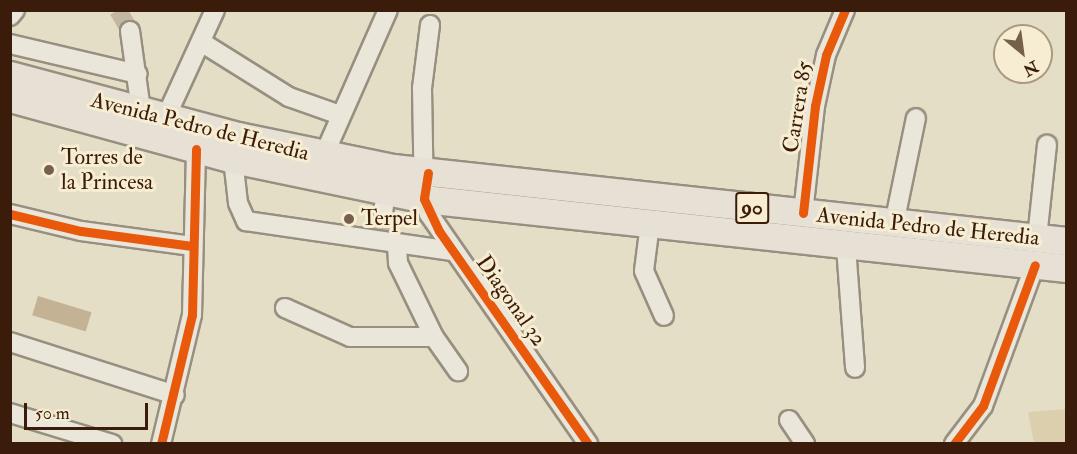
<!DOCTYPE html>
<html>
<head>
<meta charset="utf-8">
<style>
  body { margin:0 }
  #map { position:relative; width:1077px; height:454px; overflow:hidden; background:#e5dec6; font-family:"IM FELL Double Pica",serif }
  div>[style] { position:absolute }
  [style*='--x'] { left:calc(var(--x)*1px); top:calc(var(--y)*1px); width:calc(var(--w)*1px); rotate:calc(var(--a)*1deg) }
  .green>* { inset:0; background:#dbcfae }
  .water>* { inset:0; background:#c3b394; transform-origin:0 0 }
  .minor-tunnel>* { height:18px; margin-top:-9px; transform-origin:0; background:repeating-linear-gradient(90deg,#c3b7a1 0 18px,transparent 0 27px) }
  .roads { filter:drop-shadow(2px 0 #978f80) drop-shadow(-2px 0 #978f80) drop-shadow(0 2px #978f80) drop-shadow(0 -2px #978f80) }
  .minor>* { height:18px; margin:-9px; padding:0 9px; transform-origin:9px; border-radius:9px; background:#eae6da }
  .highway>* { height:27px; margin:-13.5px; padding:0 13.5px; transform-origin:13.5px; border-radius:13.5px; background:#e6e1d4 }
  .cycleway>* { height:9px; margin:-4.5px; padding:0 4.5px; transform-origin:4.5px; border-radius:4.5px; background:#e8590c }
  .dots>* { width:16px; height:16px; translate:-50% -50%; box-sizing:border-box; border:3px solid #f7edd2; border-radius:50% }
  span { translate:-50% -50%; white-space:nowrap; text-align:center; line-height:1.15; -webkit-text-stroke:6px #f7edd2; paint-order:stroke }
  .shield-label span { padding:2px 4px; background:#f7edd2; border:2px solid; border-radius:4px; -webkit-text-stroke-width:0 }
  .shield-label { font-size:21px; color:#3b1c0b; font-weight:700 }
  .street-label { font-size:22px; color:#3b1c0b }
  .poi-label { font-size:22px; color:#3b1c0b }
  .left { translate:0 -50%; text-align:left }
  .frame { position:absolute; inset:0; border:12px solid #3b1c0b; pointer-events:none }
  .north { position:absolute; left:993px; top:24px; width:60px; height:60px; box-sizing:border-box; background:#f7edd2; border:2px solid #ac9982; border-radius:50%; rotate:151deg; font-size:16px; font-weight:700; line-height:24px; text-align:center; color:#3b1c0b }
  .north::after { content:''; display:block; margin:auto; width:21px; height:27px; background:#76604c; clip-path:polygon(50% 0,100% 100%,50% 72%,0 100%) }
  .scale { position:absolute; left:24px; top:403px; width:124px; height:27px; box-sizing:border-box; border:3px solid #3b1c0b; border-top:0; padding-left:8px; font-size:18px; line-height:21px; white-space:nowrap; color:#3b1c0b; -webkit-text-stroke:4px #f7edd2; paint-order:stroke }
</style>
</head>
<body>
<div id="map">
  <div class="green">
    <div style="clip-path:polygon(1066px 409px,1066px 443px,1034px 443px,1028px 412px)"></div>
  </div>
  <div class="water">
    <div style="left:38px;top:296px;width:56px;height:20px;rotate:17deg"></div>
  </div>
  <div class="minor-tunnel">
    <div style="--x:118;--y:10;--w:24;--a:60"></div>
    <div style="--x:380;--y:233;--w:19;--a:-81"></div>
  </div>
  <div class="roads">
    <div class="minor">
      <div style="--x:10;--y:16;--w:8;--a:-50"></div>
      <div style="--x:430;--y:25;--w:64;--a:97.2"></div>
      <div style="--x:422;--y:88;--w:111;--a:89"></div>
      <div style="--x:424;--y:199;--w:16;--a:72"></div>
      <div style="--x:429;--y:214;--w:280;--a:55.3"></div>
      <div style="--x:130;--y:31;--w:80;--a:82.1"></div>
      <div style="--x:201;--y:42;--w:104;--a:32"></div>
      <div style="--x:289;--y:97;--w:54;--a:19.4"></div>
      <div style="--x:10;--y:44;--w:131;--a:13.2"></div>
      <div style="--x:166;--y:117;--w:118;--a:-65.4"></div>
      <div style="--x:324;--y:155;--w:158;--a:-66.2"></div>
      <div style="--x:233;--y:159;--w:44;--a:83.5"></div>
      <div style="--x:238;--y:203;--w:20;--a:66"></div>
      <div style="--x:246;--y:221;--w:208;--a:8.3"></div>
      <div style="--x:803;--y:213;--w:108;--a:-83.6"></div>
      <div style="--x:815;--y:106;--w:52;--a:-77.8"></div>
      <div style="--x:826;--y:55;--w:49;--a:-67.1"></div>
      <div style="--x:10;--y:214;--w:73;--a:13.5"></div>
      <div style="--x:81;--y:231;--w:112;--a:7.7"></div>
      <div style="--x:383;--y:214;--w:23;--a:-83"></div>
      <div style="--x:650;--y:224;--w:47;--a:97.3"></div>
      <div style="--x:644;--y:271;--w:49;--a:66"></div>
      <div style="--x:894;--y:224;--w:108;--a:-78.3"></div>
      <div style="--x:1037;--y:238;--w:94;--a:-83.9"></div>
      <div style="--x:397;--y:244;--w:19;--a:87"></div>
      <div style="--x:398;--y:263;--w:82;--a:64.1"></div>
      <div style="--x:434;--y:337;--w:42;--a:54.8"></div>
      <div style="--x:846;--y:247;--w:121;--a:85.7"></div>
      <div style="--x:285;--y:308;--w:71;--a:24"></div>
      <div style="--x:350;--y:337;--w:84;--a:0"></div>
      <div style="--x:10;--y:342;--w:173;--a:17.8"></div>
      <div style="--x:10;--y:413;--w:107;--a:16.9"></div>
      <div style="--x:789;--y:420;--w:29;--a:56"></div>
      <div style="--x:161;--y:444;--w:133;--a:-76.5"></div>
      <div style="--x:192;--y:315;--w:166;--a:-88.6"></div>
      <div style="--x:954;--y:444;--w:48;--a:-52.7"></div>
      <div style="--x:983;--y:406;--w:150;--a:-69.8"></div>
    </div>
    <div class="highway">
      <div style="--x:10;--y:75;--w:236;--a:15"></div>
      <div style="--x:238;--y:136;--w:158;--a:11.7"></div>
      <div style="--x:393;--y:168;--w:677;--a:6.19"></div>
      <div style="--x:10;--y:98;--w:231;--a:15.3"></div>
      <div style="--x:233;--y:159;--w:195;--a:11.8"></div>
      <div style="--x:424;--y:199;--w:646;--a:6.13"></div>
    </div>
  </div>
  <div class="cycleway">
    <div style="--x:428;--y:173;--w:26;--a:99"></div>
    <div style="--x:424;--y:199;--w:35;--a:65"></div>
    <div style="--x:439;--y:231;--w:260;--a:55"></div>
    <div style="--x:803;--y:213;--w:108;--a:-83.6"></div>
    <div style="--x:815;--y:106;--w:52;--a:-77.8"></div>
    <div style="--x:826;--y:55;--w:49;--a:-67.1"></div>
    <div style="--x:10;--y:214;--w:73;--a:13.5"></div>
    <div style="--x:81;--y:231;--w:112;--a:7.7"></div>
    <div style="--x:161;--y:444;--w:133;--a:-76.5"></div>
    <div style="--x:192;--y:315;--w:166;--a:-88.6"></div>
    <div style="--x:954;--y:444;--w:48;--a:-52.7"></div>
    <div style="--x:983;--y:406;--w:150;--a:-69.8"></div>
  </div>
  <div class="dots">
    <div style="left:49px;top:170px;background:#76604c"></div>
    <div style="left:349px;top:219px;background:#76604c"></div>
  </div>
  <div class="shield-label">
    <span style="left:752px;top:208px">90</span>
  </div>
  <div class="street-label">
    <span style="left:798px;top:107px;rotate:-81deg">Carrera 85</span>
    <span style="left:200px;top:127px;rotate:14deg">Avenida Pedro de Heredia</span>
    <span style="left:928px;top:227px;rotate:6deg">Avenida Pedro de Heredia</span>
    <span style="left:511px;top:301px;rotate:55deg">Diagonal 32</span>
  </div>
  <div class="poi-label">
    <span class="left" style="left:61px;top:170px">Torres de<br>la Princesa</span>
    <span class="left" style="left:361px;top:219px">Terpel</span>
  </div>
  <div class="frame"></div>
  <div class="north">N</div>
  <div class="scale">50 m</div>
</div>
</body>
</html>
